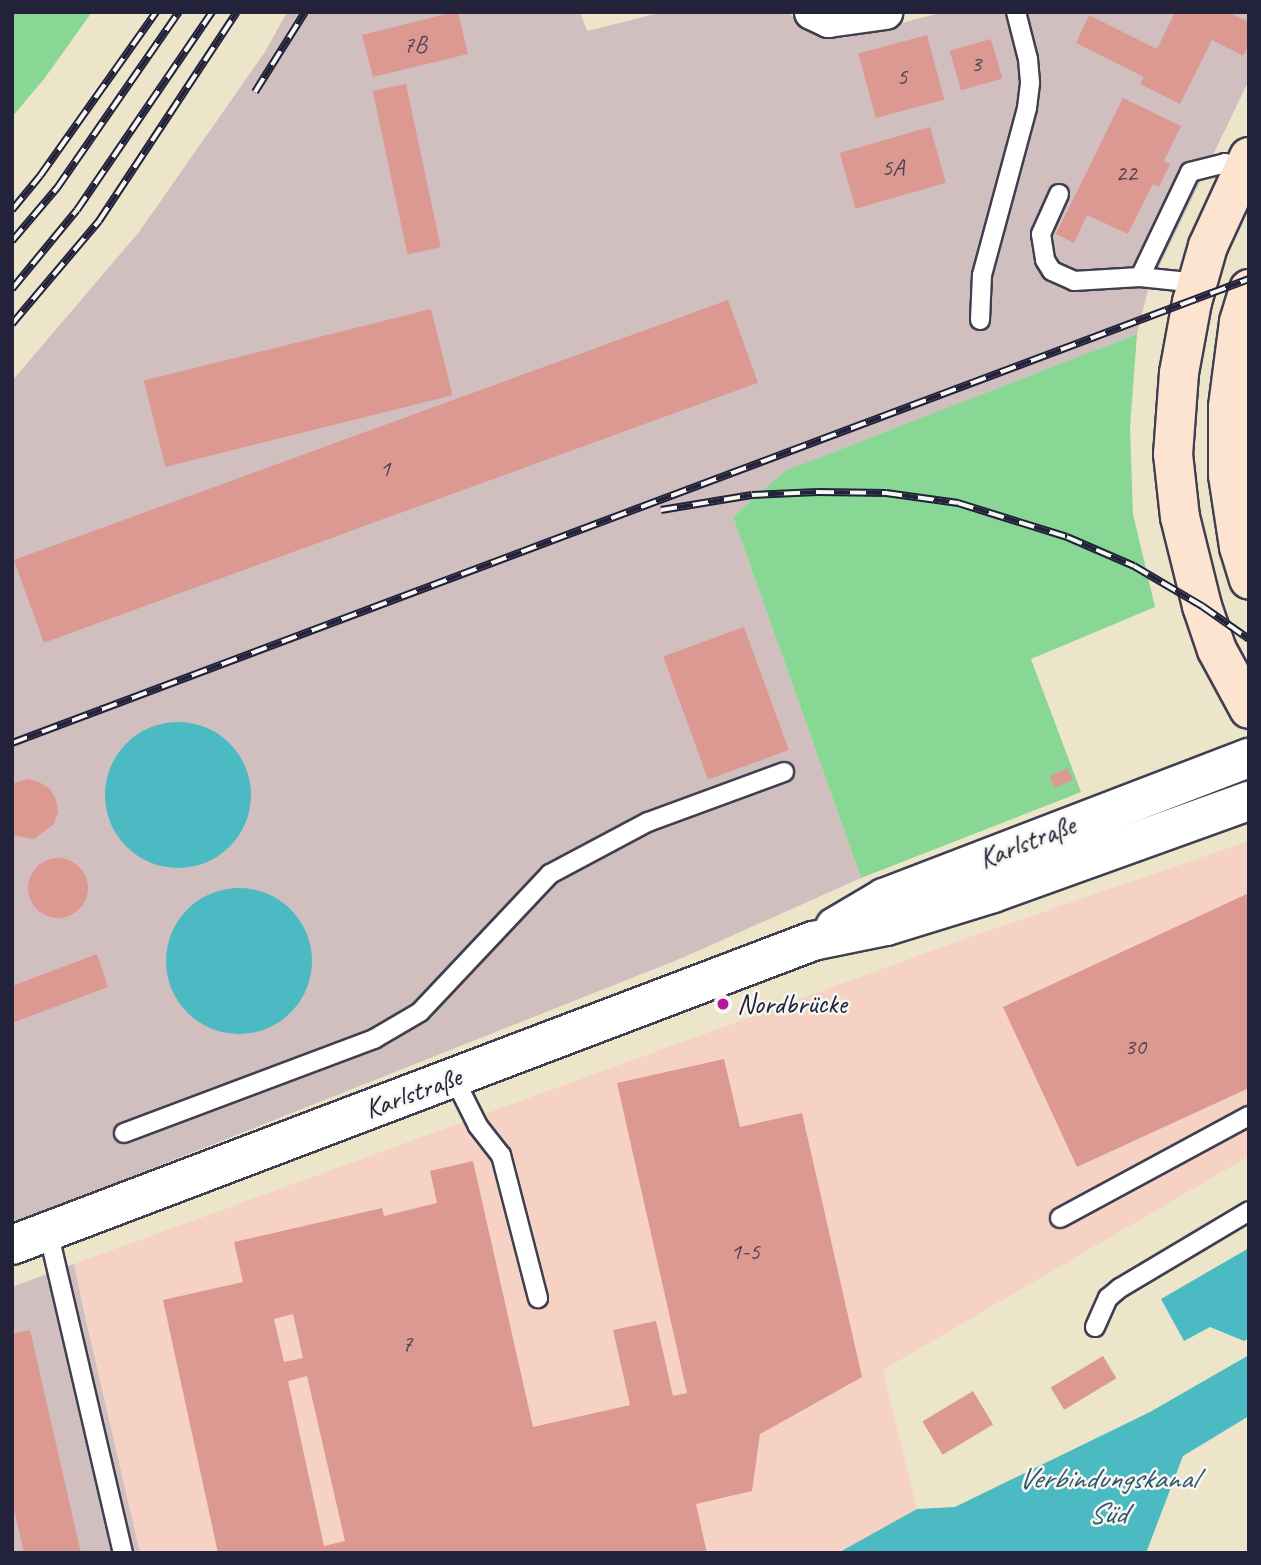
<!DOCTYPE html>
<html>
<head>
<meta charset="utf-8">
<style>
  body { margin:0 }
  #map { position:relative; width:1261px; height:1565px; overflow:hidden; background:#ede5c9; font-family:Caveat,sans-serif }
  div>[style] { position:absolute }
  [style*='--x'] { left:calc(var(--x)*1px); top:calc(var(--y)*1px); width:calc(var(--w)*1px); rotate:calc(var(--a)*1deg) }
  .built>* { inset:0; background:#f6d2c5 }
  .industrial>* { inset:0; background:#d1bfbf }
  .green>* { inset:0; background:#89d795 }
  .water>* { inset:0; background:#4bbac2 }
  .round { border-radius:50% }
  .building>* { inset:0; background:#db9992; transform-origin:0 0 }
  .roads { filter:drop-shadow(2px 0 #403f50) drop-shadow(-2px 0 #403f50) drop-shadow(0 2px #403f50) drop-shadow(0 -2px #403f50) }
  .service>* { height:18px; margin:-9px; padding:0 9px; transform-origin:9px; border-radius:9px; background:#fff }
  .minor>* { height:33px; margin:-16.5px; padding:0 16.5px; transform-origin:16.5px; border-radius:16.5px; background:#fff }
  .tertiary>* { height:38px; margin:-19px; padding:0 19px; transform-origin:19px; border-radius:19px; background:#fff }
  .secondary>* { height:38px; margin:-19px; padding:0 19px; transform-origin:19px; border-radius:19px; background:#fde4d0 }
  .rail>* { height:8px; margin-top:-4px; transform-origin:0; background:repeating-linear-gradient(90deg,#f6f6f2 0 16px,#22223b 0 32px); box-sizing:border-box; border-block:2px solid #22223b }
  .dots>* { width:19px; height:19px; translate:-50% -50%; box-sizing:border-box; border:4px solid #f6f6f2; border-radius:50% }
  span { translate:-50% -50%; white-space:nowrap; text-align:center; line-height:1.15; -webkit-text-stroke:5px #f6f6f2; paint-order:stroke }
  .number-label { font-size:24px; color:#504051 }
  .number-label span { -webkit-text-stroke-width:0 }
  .street-label { font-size:28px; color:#22223b }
  .poi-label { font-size:28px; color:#22223b }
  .left { translate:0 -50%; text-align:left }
  .water-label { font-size:30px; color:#30576a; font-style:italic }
  .frame { position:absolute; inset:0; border:14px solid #22223b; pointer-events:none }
</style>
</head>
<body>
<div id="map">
  <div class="built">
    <div style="clip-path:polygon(1249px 841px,1249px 1156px,883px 1370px,917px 1509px,841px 1553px,140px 1553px,74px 1264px,967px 938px)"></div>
  </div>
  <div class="industrial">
    <div style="clip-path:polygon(287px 12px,580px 12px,587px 31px,663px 12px,786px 12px,816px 30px,844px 38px,944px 12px,1249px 12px,1249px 80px,1148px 290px,1137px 334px,786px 471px,733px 517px,861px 878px,682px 958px,12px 1224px,12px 381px,139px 232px,265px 52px)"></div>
    <div style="clip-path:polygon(74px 1264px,84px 1311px,140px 1553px,12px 1553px,12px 1287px)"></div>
  </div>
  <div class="green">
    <div style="clip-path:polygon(12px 12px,92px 12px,44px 79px,12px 117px)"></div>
    <div style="clip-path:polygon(1137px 334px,1130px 427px,1133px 514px,1155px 607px,1031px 659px,1081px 792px,861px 878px,733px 517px,785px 471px)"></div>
  </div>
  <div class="water">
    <div class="round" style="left:105px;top:722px;width:146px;height:146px"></div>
    <div class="round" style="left:166px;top:888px;width:146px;height:146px"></div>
    <div style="clip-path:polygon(1249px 1248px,1249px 1338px,1244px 1341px,1210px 1327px,1184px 1341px,1161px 1299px)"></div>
    <div style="clip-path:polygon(1249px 1355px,1249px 1416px,1183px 1456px,1146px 1553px,838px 1553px,917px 1509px,955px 1507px,1150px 1412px)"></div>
  </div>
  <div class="building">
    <div style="clip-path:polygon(454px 12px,458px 12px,468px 54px,373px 77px,362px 35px)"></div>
    <div style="clip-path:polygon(1175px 12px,1228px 12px,1249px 22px,1249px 45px,1243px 56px,1212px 40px,1180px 104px,1140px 84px,1144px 77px,1076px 43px,1089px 15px,1157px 49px)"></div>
    <div style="left:927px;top:35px;width:67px;height:71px;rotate:75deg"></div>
    <div style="left:991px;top:39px;width:41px;height:43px;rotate:74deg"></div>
    <div style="left:406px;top:84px;width:167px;height:34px;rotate:78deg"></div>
    <div style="clip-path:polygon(1123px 98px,1181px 126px,1164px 161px,1170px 164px,1159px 187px,1153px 184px,1128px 234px,1087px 215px,1074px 243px,1056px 234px)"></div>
    <div style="left:930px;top:127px;width:58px;height:94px;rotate:74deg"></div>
    <div style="left:728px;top:300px;width:88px;height:760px;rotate:70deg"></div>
    <div style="left:431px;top:309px;width:89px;height:296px;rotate:76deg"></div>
    <div style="left:744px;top:627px;width:131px;height:86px;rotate:70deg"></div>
    <div style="left:1068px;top:768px;width:13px;height:20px;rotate:67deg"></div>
    <div style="clip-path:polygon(27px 779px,39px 782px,50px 789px,56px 800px,58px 812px,54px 824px,34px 839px,12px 835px,12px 784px)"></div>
    <div class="round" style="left:28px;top:858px;width:60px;height:60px"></div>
    <div style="clip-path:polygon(1249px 893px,1249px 1088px,1077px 1167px,1003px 1007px)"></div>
    <div style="clip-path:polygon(97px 954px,108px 987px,12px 1023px,12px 986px)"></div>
    <div style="clip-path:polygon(evenodd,724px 1059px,740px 1127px,802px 1113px,862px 1377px,760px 1434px,752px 1491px,696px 1504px,707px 1553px,218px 1553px,163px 1300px,243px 1282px,234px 1242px,382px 1208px,384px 1216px,437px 1203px,430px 1171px,473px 1161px,533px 1427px,630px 1405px,613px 1330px,656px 1321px,673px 1396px,687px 1393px,617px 1083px,724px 1059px,293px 1314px,303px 1358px,284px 1362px,274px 1319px,293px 1314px,724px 1059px,307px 1376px,345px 1541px,324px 1546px,288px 1381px,307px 1376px)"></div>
    <div style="clip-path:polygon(30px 1330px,81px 1553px,24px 1553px,12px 1501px,12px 1334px)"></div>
    <div style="left:1103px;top:1356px;width:26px;height:61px;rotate:59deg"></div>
    <div style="left:973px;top:1391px;width:39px;height:59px;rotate:59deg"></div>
  </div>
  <div class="roads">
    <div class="service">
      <div style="--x:1059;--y:194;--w:44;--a:114.2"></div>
      <div style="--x:1041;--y:234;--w:26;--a:81"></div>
      <div style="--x:1045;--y:260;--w:13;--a:58"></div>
      <div style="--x:1052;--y:271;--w:24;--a:24"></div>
      <div style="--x:1074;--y:281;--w:66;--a:-3.5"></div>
      <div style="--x:1140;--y:277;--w:58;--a:5.9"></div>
      <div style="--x:1140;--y:277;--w:116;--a:-64.5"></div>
      <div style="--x:1190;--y:172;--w:36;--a:-14"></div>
      <div style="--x:1225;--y:163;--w:19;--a:12"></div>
      <div style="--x:980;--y:320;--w:45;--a:-87.5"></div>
      <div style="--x:982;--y:275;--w:173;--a:-74.9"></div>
      <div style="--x:1027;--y:108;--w:26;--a:-83"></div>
      <div style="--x:1030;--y:82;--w:23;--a:-95"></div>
      <div style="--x:1028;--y:59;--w:49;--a:-104.3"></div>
      <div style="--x:454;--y:1078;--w:54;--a:63.4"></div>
      <div style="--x:478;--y:1126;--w:37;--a:52"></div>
      <div style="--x:501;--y:1155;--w:148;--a:75.5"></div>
      <div style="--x:124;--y:1133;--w:267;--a:-20.6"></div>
      <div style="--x:374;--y:1039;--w:53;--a:-30.4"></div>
      <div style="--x:420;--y:1012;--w:190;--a:-46.7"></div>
      <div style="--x:550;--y:874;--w:111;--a:-28"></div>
      <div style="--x:648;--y:822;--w:145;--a:-20.2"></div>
      <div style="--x:1060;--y:1218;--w:215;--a:-28.4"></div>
      <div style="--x:48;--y:1231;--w:331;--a:76.9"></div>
      <div style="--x:1095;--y:1327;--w:32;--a:-66"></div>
      <div style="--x:1108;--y:1298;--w:16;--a:-40"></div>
      <div style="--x:1120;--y:1288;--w:150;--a:-30.8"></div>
    </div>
    <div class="minor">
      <div style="--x:811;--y:12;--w:19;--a:25"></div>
      <div style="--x:828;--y:20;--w:58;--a:-8"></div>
    </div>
    <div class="tertiary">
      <div style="--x:835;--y:927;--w:57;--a:-30.6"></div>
      <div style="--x:884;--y:898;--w:391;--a:-21"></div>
      <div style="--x:12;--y:1245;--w:857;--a:-20.78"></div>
      <div style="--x:813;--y:941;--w:75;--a:-11.6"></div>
      <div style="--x:886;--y:926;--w:112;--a:-17.1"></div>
      <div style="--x:993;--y:893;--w:272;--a:-19.8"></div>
    </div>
    <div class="secondary">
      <div style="--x:1249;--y:157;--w:98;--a:114.7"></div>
      <div style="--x:1208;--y:246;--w:58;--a:105.9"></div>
      <div style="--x:1192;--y:302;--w:72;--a:100.4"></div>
      <div style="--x:1179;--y:373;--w:81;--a:94.2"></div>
      <div style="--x:1173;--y:454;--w:63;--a:83.7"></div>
      <div style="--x:1180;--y:517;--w:92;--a:76.1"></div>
      <div style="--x:1202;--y:606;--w:46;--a:71.2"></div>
      <div style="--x:1217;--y:650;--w:67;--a:61.5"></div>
      <div style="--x:1249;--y:289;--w:34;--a:107"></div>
      <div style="--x:1239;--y:322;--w:86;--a:97.4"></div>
      <div style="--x:1228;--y:407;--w:68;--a:90"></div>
      <div style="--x:1228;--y:475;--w:73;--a:81.3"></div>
      <div style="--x:1239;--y:547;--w:34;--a:73"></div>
    </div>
  </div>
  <div class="rail">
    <div style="--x:255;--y:92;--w:94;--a:-58"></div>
    <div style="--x:12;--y:210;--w:44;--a:-50.5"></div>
    <div style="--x:40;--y:176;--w:201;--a:-54.7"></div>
    <div style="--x:12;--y:241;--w:70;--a:-49.7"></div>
    <div style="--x:57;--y:188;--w:214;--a:-55.3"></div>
    <div style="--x:12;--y:289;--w:102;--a:-50.6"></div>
    <div style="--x:77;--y:210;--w:240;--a:-55.7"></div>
    <div style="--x:12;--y:324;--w:135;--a:-49.8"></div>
    <div style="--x:99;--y:221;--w:250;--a:-56.6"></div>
    <div style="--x:661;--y:510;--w:92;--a:-9.4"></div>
    <div style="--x:752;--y:495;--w:66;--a:-2.6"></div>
    <div style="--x:818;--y:492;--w:68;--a:0.8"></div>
    <div style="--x:886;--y:493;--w:73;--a:7.9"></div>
    <div style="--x:958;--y:503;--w:114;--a:17.3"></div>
    <div style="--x:1067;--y:537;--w:73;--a:23.4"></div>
    <div style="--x:1134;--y:566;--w:79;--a:30.5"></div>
    <div style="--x:1202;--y:606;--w:57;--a:35.1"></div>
    <div style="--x:12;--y:743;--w:1321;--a:-20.56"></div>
  </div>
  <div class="dots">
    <div style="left:723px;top:1004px;background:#b5179e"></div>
  </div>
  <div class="number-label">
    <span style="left:415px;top:45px">7B</span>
    <span style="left:976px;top:64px">3</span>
    <span style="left:902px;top:77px">5</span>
    <span style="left:893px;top:168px">5A</span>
    <span style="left:1126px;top:174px">22</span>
    <span style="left:385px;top:469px">1</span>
    <span style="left:1135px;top:1047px">30</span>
    <span style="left:745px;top:1252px">1-5</span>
    <span style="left:407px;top:1344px">7</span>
  </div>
  <div class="street-label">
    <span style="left:1027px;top:842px;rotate:-21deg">Karlstraße</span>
    <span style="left:413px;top:1093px;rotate:-20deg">Karlstraße</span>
  </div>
  <div class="poi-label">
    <span class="left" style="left:737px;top:1004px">Nordbrücke</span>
  </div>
  <div class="water-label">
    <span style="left:1107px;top:1495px">Verbindungskanal<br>Süd</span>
  </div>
  <div class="frame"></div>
</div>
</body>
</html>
